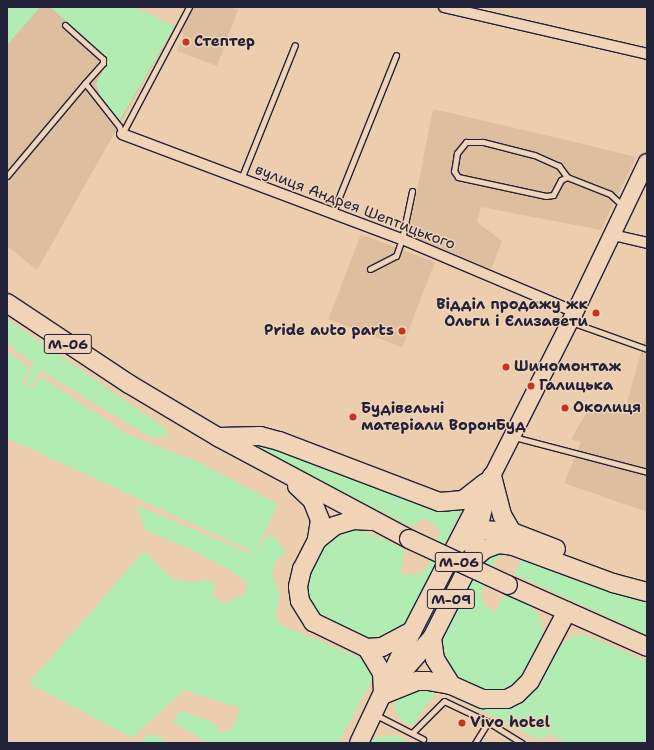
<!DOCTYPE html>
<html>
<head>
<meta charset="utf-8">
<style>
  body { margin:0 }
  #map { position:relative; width:654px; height:750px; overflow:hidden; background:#eccdae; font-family:"Shantell Sans",sans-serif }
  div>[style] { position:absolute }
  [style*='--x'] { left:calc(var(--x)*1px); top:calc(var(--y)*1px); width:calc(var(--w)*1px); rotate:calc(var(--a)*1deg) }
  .built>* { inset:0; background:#ddbf9f; transform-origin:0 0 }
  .green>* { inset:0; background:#b1edb3 }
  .roads { filter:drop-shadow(1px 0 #22223b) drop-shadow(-1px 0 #22223b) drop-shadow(0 1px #22223b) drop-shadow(0 -1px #22223b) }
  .lane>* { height:5px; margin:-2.5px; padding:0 2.5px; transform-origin:2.5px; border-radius:2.5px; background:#f1d3b7 }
  .street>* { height:10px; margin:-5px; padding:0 5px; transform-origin:5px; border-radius:5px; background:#f1d3b7 }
  .primary>* { height:16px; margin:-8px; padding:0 8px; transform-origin:8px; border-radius:8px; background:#f1d3b7 }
  .highway>* { height:18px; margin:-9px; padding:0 9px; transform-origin:9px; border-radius:9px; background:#f1d3b7 }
  .bridges { filter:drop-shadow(1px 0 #22223b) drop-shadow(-1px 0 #22223b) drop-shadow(0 1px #22223b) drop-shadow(0 -1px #22223b) }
  .highway-bridge>* { height:18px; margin:-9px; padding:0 9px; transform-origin:9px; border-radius:9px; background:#f1d3b7 }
  .dots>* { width:11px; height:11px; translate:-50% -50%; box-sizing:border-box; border:2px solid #f1d3b7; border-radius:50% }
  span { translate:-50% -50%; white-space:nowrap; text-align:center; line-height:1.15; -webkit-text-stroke:3px #f1d3b7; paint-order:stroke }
  .shield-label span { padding:1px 3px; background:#f1d3b7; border:1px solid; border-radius:3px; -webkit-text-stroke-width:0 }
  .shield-label { font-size:14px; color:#22223b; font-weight:700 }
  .poi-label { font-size:15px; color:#22223b; font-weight:700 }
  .left { translate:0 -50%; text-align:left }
  .right { translate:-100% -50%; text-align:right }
  .street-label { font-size:15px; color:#22223b }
  .frame { position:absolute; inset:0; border:8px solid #22223b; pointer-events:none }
</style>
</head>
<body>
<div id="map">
  <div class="built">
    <div style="clip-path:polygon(7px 7px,134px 7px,175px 26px,37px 270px,7px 246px)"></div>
    <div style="clip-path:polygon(193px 7px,229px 7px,238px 10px,217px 66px,177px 51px,184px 34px,177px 31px)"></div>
    <div style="clip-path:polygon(433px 109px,558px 138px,636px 157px,601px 230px,481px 207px,477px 222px,502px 241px,491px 269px,408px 236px)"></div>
    <div style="left:361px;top:234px;width:79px;height:91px;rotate:21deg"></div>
    <div style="clip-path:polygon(647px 330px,647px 512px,564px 483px,581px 442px,571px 439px,590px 407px,624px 414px)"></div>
  </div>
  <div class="green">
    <div style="clip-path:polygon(7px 7px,40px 7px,7px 45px)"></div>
    <div style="clip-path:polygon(50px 7px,134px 7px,175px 26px,118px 123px,102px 102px,96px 84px,109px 59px)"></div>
    <div style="clip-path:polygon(7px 319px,165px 428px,169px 436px,152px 438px,40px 370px,33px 387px,25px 382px,33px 363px,7px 343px)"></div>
    <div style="clip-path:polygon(7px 351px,29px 368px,22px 382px,33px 389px,41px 377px,129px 435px,198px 462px,278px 504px,256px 551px,267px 536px,273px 535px,285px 552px,275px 563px,272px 574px,280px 595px,276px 614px,279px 624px,365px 660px,373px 678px,338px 743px,208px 743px,173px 722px,180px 711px,213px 722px,220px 733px,231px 730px,241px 708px,184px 690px,132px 738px,29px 683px,144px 551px,172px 579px,193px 582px,205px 580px,215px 584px,213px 596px,225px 604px,245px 593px,247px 583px,233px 572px,189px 548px,146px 531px,136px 505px,246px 552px,254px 552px,7px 438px)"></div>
    <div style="clip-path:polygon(257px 441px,464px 505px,405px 624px,398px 632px,378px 641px,365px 639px,321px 619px,313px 608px,306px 592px,307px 579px,323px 541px,351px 525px,404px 549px,401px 574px,413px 575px,424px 570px,429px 563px,440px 532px,437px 527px,423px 518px,413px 527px,241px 442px)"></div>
    <div style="clip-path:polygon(514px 551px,495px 560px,481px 594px,484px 604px,495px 612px,504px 595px,529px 605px,540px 617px,543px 636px,530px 668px,510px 690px,497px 693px,481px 691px,454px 679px,443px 667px,439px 636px,473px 567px,489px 552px)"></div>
    <div style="clip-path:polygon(524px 555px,647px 596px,647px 635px,514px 574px)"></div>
    <div style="clip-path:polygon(583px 634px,647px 661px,647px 743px,567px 743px,550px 734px,540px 740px,447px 694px,449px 690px,501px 708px,514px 706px,534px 692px,554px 653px,563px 642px,572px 636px)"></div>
    <div style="clip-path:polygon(432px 688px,434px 696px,420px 714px,415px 725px,407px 724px,398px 716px,394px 708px,399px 695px)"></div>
    <div style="clip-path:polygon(152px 734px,163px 738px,167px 743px,145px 743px,142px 739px)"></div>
    <div style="clip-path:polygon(391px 735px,404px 738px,407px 743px,371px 743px,374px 738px)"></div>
  </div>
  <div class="roads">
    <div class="lane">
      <div style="--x:65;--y:25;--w:51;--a:41.8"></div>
      <div style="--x:103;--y:59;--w:4;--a:90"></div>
      <div style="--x:103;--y:63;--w:27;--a:132"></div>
      <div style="--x:122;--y:134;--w:144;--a:-62.2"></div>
      <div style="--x:7;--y:176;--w:121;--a:-50"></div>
      <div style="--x:85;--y:83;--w:55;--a:51.7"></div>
      <div style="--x:119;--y:126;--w:9;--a:69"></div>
      <div style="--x:567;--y:177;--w:14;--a:-126"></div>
      <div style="--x:559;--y:166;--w:27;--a:-156"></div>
      <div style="--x:534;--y:155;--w:53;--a:-165.7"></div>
      <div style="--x:483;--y:142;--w:17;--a:180"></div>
      <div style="--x:466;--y:142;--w:14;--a:129"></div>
      <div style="--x:457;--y:153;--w:18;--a:99"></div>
      <div style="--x:454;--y:171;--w:7;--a:56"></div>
      <div style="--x:458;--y:177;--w:90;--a:12.2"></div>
      <div style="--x:546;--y:196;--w:7;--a:-8"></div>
      <div style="--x:553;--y:195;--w:17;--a:-62"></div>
      <div style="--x:561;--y:180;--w:7;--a:-27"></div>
      <div style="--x:567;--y:177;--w:46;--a:21.6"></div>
      <div style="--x:610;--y:194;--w:18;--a:43"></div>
      <div style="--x:241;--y:179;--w:144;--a:-68.1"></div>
      <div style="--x:333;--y:212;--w:169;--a:-68.1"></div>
      <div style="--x:370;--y:269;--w:29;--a:-27"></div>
      <div style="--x:396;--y:256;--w:18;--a:-71"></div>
      <div style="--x:402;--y:239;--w:49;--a:-78.2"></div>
      <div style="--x:571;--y:322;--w:81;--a:19.6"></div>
      <div style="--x:514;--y:437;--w:138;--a:14.7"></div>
      <div style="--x:376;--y:715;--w:53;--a:27.1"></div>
      <div style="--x:412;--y:733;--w:45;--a:-45"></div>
      <div style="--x:444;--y:701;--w:49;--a:25.5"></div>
      <div style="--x:475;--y:743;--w:25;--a:-58"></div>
      <div style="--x:488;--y:722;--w:40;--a:32"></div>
    </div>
    <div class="street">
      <div style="--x:444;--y:7;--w:208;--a:13"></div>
      <div style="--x:122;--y:134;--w:299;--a:20.6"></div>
      <div style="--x:402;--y:239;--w:188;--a:22.9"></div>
      <div style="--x:613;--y:235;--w:35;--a:13"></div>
    </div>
    <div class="primary">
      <div style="--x:471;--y:561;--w:88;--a:-76.1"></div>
      <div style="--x:492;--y:476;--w:184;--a:-63.2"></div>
      <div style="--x:575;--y:312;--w:166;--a:-64.4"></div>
    </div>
    <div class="highway">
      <div style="--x:7;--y:303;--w:146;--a:33.6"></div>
      <div style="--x:129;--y:384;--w:104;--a:30.8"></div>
      <div style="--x:218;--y:437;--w:217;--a:28.1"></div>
      <div style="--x:219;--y:437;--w:41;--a:-1.4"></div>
      <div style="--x:260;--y:436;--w:20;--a:15"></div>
      <div style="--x:279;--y:441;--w:172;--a:20.8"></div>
      <div style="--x:440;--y:502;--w:23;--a:-5"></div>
      <div style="--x:463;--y:500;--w:28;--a:-38"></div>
      <div style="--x:492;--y:476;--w:40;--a:75.6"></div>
      <div style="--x:502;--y:515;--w:20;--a:60"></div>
      <div style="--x:297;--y:486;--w:21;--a:43"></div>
      <div style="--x:312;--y:500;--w:22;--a:68"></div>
      <div style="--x:320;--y:520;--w:20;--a:99"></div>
      <div style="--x:317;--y:540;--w:33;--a:117"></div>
      <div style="--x:302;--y:569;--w:18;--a:103"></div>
      <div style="--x:298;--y:587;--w:14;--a:82"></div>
      <div style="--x:300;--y:601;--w:25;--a:58"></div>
      <div style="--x:313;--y:622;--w:60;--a:25.7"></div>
      <div style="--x:367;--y:648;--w:15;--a:-4"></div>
      <div style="--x:382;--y:647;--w:34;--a:-28"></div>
      <div style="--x:317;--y:540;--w:22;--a:-39"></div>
      <div style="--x:334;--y:526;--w:21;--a:-17"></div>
      <div style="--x:354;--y:520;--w:17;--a:3"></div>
      <div style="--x:460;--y:543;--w:22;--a:-39"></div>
      <div style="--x:477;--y:529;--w:7;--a:8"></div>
      <div style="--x:484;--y:530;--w:28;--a:4"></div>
      <div style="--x:512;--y:532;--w:47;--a:21.1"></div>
      <div style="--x:508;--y:585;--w:152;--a:24"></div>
      <div style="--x:432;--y:638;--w:21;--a:82"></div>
      <div style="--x:435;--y:659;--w:31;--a:58"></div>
      <div style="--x:367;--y:648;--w:29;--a:59"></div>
      <div style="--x:382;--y:673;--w:21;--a:87"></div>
      <div style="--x:386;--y:690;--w:69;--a:-48.5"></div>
      <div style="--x:432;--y:638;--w:86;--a:-63.1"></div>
      <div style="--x:471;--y:561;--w:18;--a:-41"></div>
      <div style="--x:485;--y:549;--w:15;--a:-20"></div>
      <div style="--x:499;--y:544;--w:14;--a:8"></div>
      <div style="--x:513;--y:546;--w:107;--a:20.3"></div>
      <div style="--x:613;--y:583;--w:35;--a:15"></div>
      <div style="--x:385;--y:694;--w:35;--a:-22"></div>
      <div style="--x:417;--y:681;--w:11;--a:0"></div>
      <div style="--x:428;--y:681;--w:23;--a:10"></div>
      <div style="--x:451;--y:685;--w:35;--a:24"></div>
      <div style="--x:483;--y:699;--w:24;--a:0"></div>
      <div style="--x:507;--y:699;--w:11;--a:-27"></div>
      <div style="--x:517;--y:694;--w:18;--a:-45"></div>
      <div style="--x:530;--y:681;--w:79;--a:-62.1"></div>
      <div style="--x:359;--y:743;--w:124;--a:-64.7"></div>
      <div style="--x:412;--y:631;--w:174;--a:-62.7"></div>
    </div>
  </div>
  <div class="bridges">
    <div class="highway-bridge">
      <div style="--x:409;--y:539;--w:109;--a:24.9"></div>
    </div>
  </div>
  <div class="dots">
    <div style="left:186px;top:42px;background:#c8321e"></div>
    <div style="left:596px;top:313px;background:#c8321e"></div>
    <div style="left:402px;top:331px;background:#c8321e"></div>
    <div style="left:506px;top:367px;background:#c8321e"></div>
    <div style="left:531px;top:386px;background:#c8321e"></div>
    <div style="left:565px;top:408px;background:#c8321e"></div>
    <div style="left:353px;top:417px;background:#c8321e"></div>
    <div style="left:462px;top:723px;background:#c8321e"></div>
  </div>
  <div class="shield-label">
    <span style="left:68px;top:344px">М-06</span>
    <span style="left:459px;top:562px">М-06</span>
    <span style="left:451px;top:599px">М-09</span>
  </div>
  <div class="poi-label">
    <span class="left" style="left:194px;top:42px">Стептер</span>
    <span class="right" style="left:588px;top:313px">Відділ продажу жк<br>Ольги і Єлизавети</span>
    <span class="right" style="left:394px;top:331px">Pride auto parts</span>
    <span class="left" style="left:514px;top:367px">Шиномонтаж</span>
    <span class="left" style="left:539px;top:386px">Галицька</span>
    <span class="left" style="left:361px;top:417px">Будівельні<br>матеріали ВоронБуд</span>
    <span class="left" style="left:573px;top:408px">Околиця</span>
    <span class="left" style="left:470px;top:723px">Vivo hotel</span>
  </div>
  <div class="street-label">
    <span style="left:355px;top:207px;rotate:21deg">вулиця Андрея Шептицького</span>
  </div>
  <div class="frame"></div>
</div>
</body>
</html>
